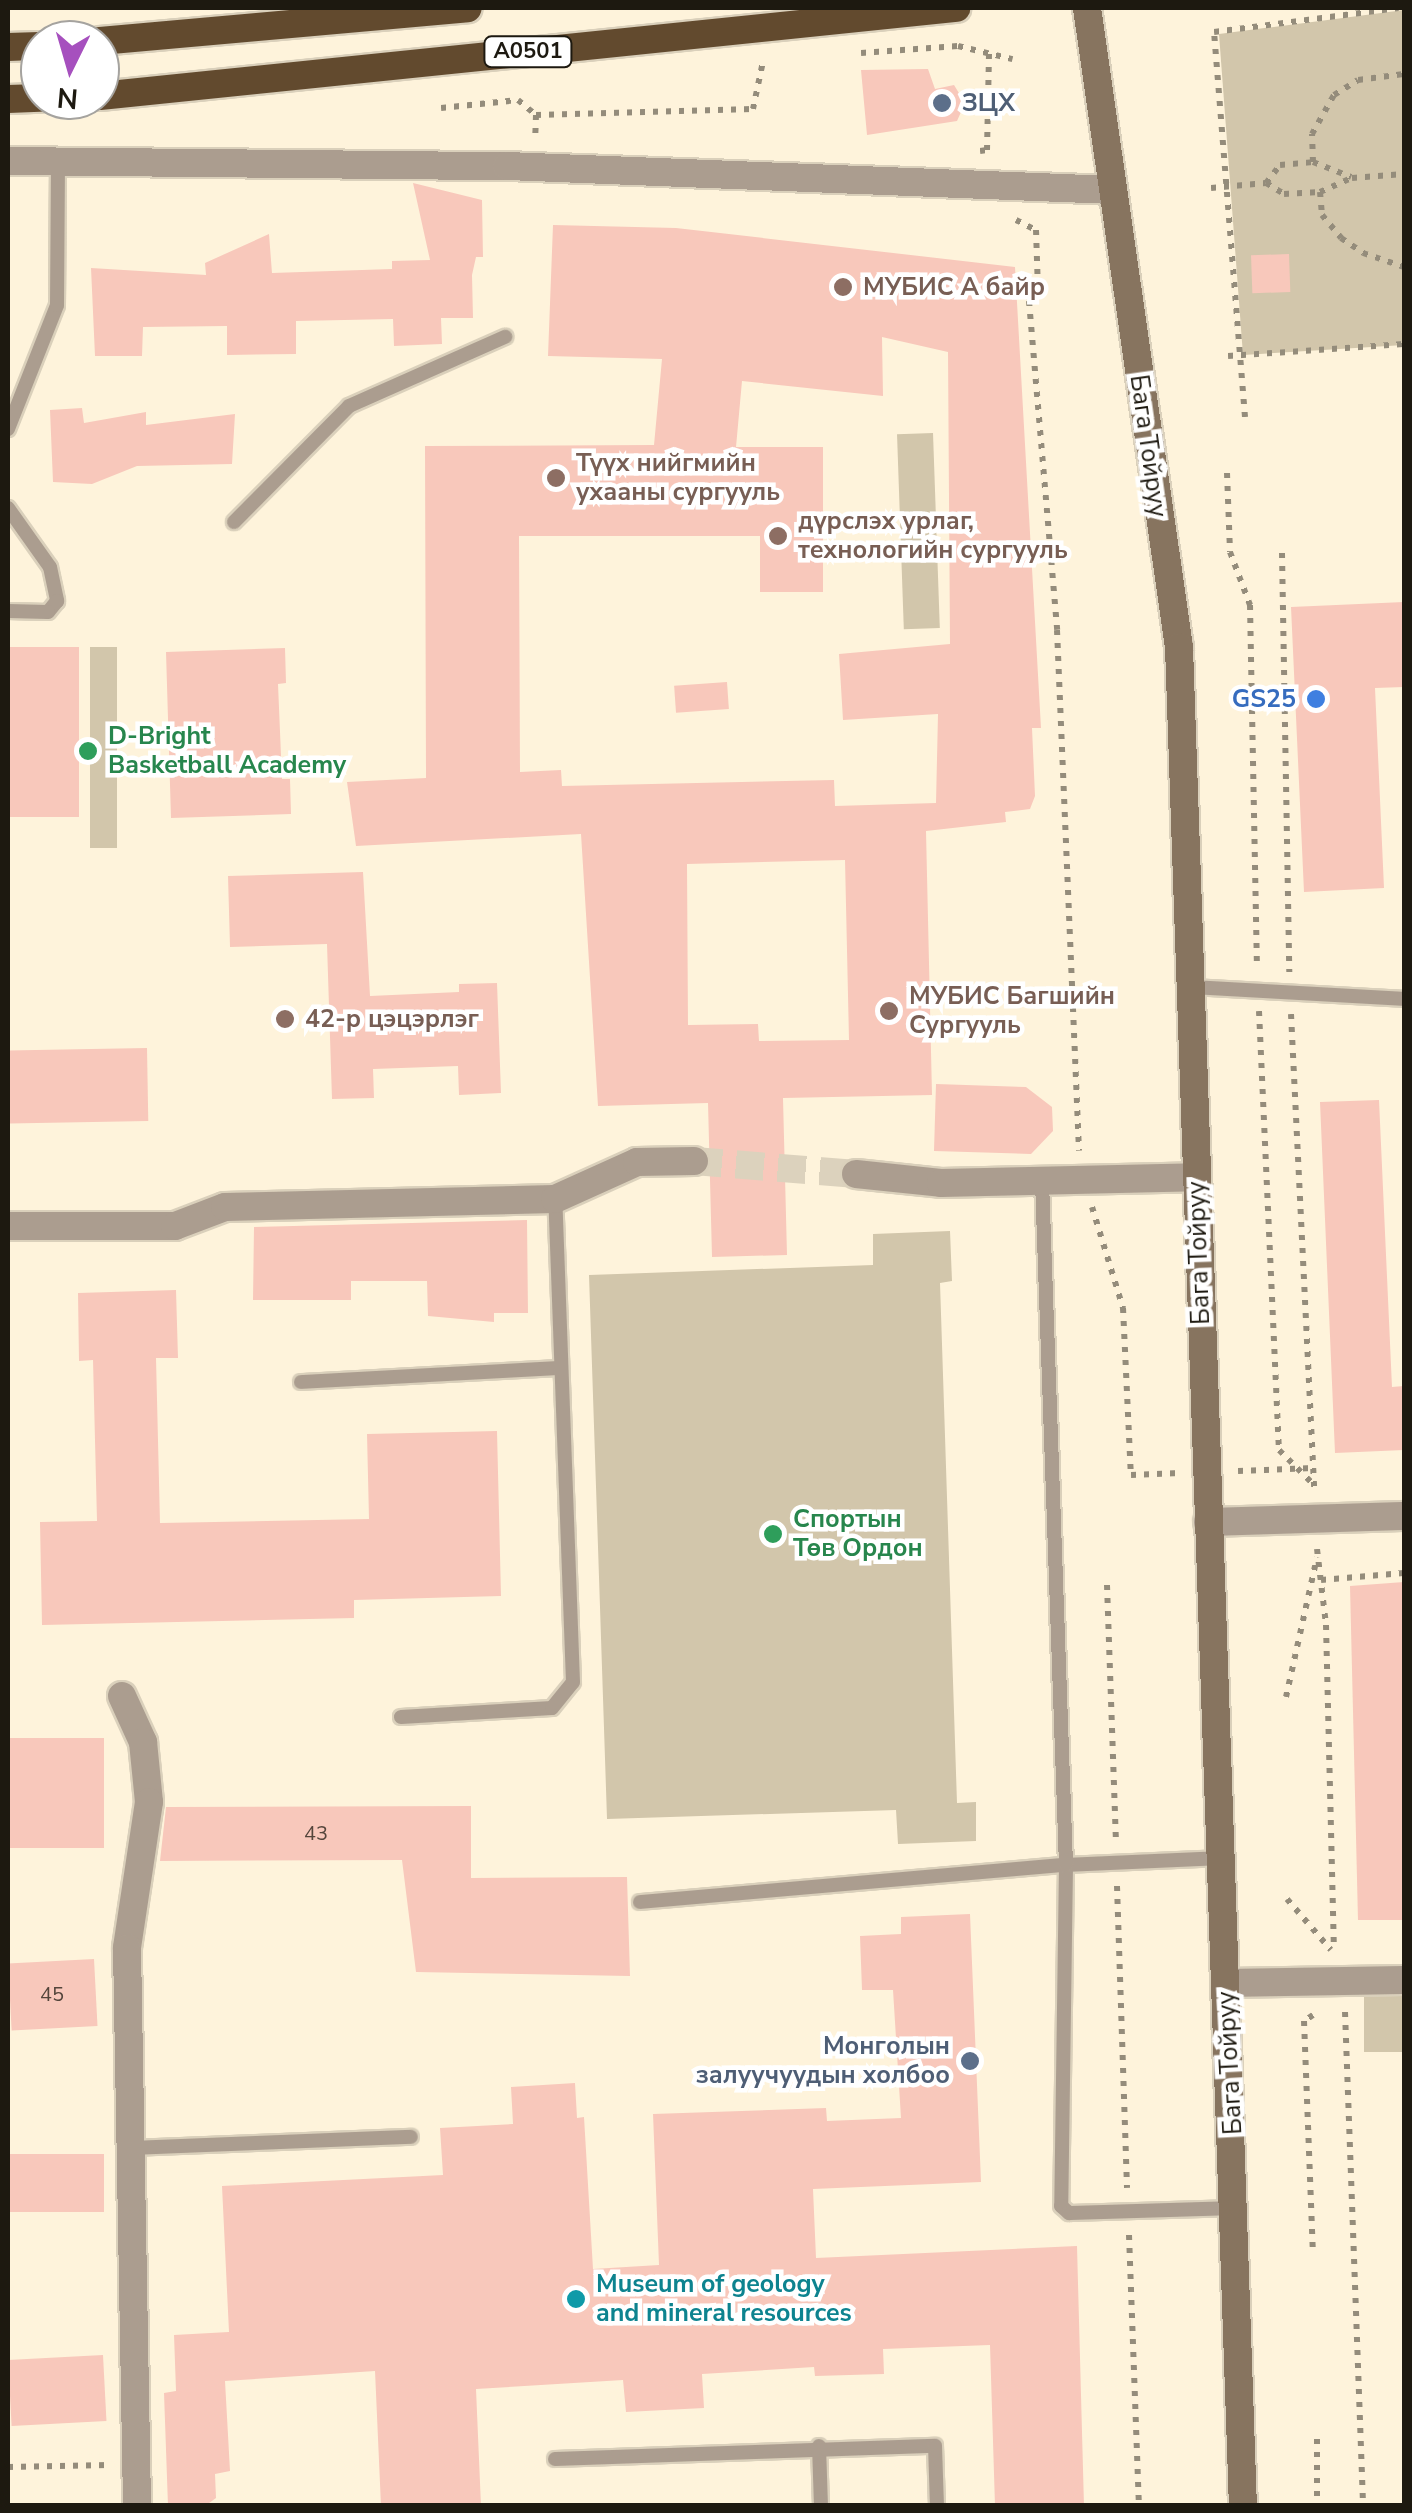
<!DOCTYPE html>
<html>
<head>
<meta charset="utf-8">
<style>
  body { margin:0 }
  #map { position:relative; width:1412px; height:2513px; overflow:hidden; background:#fef3db; font-family:"Nunito Sans",sans-serif }
  div>[style] { position:absolute }
  [style*='--x'] { left:calc(var(--x)*1px); top:calc(var(--y)*1px); width:calc(var(--w)*1px); rotate:calc(var(--a)*1deg) }
  .green>* { inset:0; background:#d2c6ab; transform-origin:0 0 }
  .building>* { inset:0; background:#f8c8bb; transform-origin:0 0 }
  .minor-tunnel>* { height:28px; margin-top:-14px; transform-origin:0; background:repeating-linear-gradient(90deg,#dcd2bd 0 28px,transparent 0 42px) }
  .path>* { height:6px; margin-top:-3px; transform-origin:0; background:repeating-linear-gradient(90deg,#948c7b 0 5px,transparent 0 13px) }
  .roads { filter:drop-shadow(2px 0 #dad0bb) drop-shadow(-2px 0 #dad0bb) drop-shadow(0 2px #dad0bb) drop-shadow(0 -2px #dad0bb) }
  .service>* { height:14px; margin:-7px; padding:0 7px; transform-origin:7px; border-radius:7px; background:#ab9d8f }
  .minor>* { height:28px; margin:-14px; padding:0 14px; transform-origin:14px; border-radius:14px; background:#ab9d8f }
  .tertiary>* { height:28px; margin:-14px; padding:0 14px; transform-origin:14px; border-radius:14px; background:#ab9d8f }
  .secondary>* { height:28px; margin:-14px; padding:0 14px; transform-origin:14px; border-radius:14px; background:#87745f }
  .trunk>* { height:28px; margin:-14px; padding:0 14px; transform-origin:14px; border-radius:14px; background:#624a2e }
  .dots>* { width:28px; height:28px; translate:-50% -50%; box-sizing:border-box; border:5px solid #fff; border-radius:50% }
  span { translate:-50% -50%; white-space:nowrap; text-align:center; line-height:1.15; -webkit-text-stroke:9px #fff; paint-order:stroke }
  .number-label { font-size:20px; color:#54453b }
  .number-label span { -webkit-text-stroke-width:0 }
  .shield-label span { padding:2px 8px; background:#fff; border:2px solid; border-radius:8px; -webkit-text-stroke-width:0 }
  .shield-label { font-size:22px; color:#1d1910; font-weight:700 }
  .service-label { font-size:25px; color:#4e5e75; font-weight:700 }
  .left { translate:0 -50%; text-align:left }
  .right { translate:-100% -50%; text-align:right }
  .education-label { font-size:25px; color:#785e54; font-weight:700 }
  .street-label { font-size:25px; color:#1d1910 }
  .shop-label { font-size:25px; color:#366cbe; font-weight:700 }
  .leisure-label { font-size:25px; color:#27864d; font-weight:700 }
  .culture-label { font-size:25px; color:#0d838f; font-weight:700 }
  .frame { position:absolute; inset:0; border:10px solid #1d1910; pointer-events:none }
  .north { position:absolute; left:20px; top:20px; width:100px; height:100px; box-sizing:border-box; background:#fff; border:2px solid #a5a39f; border-radius:50%; rotate:185deg; font-size:28px; font-weight:700; line-height:40px; text-align:center; color:#1d1910 }
  .north::after { content:''; display:block; margin:auto; width:35px; height:45px; background:#a650be; clip-path:polygon(50% 0,100% 100%,50% 72%,0 100%) }
</style>
</head>
<body>
<div id="map">
  <div class="green">
    <div style="clip-path:polygon(1404px 10px,1404px 345px,1243px 355px,1219px 34px)"></div>
    <div style="left:933px;top:433px;width:195px;height:36px;rotate:88deg"></div>
    <div style="left:90px;top:647px;width:27px;height:201px"></div>
    <div style="clip-path:polygon(950px 1231px,952px 1281px,940px 1283px,957px 1803px,976px 1802px,976px 1841px,898px 1844px,896px 1810px,607px 1819px,589px 1275px,873px 1265px,873px 1234px)"></div>
    <div style="left:1404px;top:1994px;width:58px;height:40px;rotate:90deg"></div>
  </div>
  <div class="building">
    <div style="clip-path:polygon(928px 69px,935px 89px,954px 85px,965px 103px,957px 121px,867px 135px,861px 70px)"></div>
    <div style="clip-path:polygon(413px 183px,482px 200px,483px 257px,476px 257px,472px 275px,473px 318px,441px 318px,442px 344px,394px 346px,393px 319px,296px 321px,296px 354px,227px 355px,227px 326px,143px 327px,142px 356px,95px 356px,91px 268px,206px 275px,205px 263px,269px 234px,272px 273px,392px 269px,392px 261px,430px 260px)"></div>
    <div style="clip-path:polygon(evenodd,553px 225px,676px 228px,1015px 267px,1041px 728px,1032px 728px,1035px 796px,1030px 809px,1005px 812px,1006px 822px,926px 831px,932px 1095px,783px 1098px,787px 1255px,712px 1257px,708px 1103px,598px 1106px,581px 834px,356px 846px,347px 782px,426px 778px,425px 446px,654px 445px,662px 359px,548px 356px,553px 225px,882px 337px,948px 352px,950px 644px,839px 654px,843px 720px,938px 714px,936px 803px,835px 806px,834px 780px,562px 786px,561px 770px,520px 772px,519px 536px,760px 536px,760px 592px,823px 592px,823px 447px,736px 447px,742px 381px,883px 396px,882px 337px,553px 225px,845px 860px,849px 1040px,759px 1041px,758px 1024px,688px 1025px,687px 864px,845px 860px)"></div>
    <div style="left:1289px;top:254px;width:38px;height:38px;rotate:88deg"></div>
    <div style="clip-path:polygon(82px 408px,84px 423px,146px 412px,146px 425px,235px 414px,232px 464px,137px 466px,92px 484px,53px 482px,50px 410px)"></div>
    <div style="clip-path:polygon(1404px 602px,1404px 687px,1375px 688px,1384px 888px,1304px 892px,1291px 607px)"></div>
    <div style="left:9px;top:647px;width:70px;height:170px"></div>
    <div style="clip-path:polygon(285px 648px,286px 683px,278px 684px,282px 779px,290px 779px,291px 814px,171px 818px,166px 652px)"></div>
    <div style="left:727px;top:682px;width:27px;height:53px;rotate:86deg"></div>
    <div style="clip-path:polygon(363px 872px,370px 996px,459px 992px,459px 984px,497px 983px,501px 1093px,459px 1095px,458px 1066px,373px 1069px,374px 1098px,332px 1099px,327px 944px,230px 947px,228px 876px)"></div>
    <div style="left:147px;top:1048px;width:73px;height:139px;rotate:89deg"></div>
    <div style="clip-path:polygon(936px 1084px,1026px 1087px,1052px 1107px,1053px 1131px,1031px 1154px,934px 1151px)"></div>
    <div style="clip-path:polygon(1379px 1100px,1392px 1387px,1404px 1386px,1404px 1450px,1335px 1453px,1320px 1102px)"></div>
    <div style="clip-path:polygon(527px 1220px,528px 1313px,494px 1313px,494px 1322px,428px 1316px,427px 1281px,351px 1281px,351px 1300px,253px 1300px,254px 1227px)"></div>
    <div style="clip-path:polygon(176px 1290px,178px 1358px,156px 1358px,160px 1523px,369px 1519px,367px 1434px,497px 1431px,501px 1596px,354px 1600px,354px 1618px,42px 1625px,40px 1522px,97px 1521px,93px 1360px,79px 1361px,78px 1293px)"></div>
    <div style="clip-path:polygon(1404px 1582px,1404px 1920px,1358px 1920px,1350px 1586px)"></div>
    <div style="left:8px;top:1738px;width:96px;height:110px"></div>
    <div style="clip-path:polygon(471px 1806px,471px 1878px,627px 1877px,630px 1976px,416px 1972px,402px 1860px,160px 1861px,166px 1807px)"></div>
    <div style="clip-path:polygon(970px 1914px,981px 2182px,813px 2189px,816px 2258px,1077px 2246px,1084px 2506px,995px 2506px,990px 2345px,883px 2349px,884px 2374px,815px 2376px,814px 2367px,702px 2374px,704px 2408px,626px 2412px,623px 2380px,476px 2389px,481px 2506px,381px 2506px,375px 2371px,225px 2381px,230px 2471px,215px 2474px,216px 2498px,205px 2506px,168px 2506px,164px 2393px,176px 2391px,174px 2335px,229px 2332px,222px 2186px,443px 2175px,440px 2128px,513px 2124px,511px 2087px,575px 2083px,577px 2118px,584px 2117px,593px 2269px,659px 2265px,653px 2114px,826px 2108px,827px 2121px,901px 2118px,893px 1990px,862px 1990px,860px 1936px,901px 1934px,901px 1917px)"></div>
    <div style="left:94px;top:1959px;width:67px;height:86px;rotate:87deg"></div>
    <div style="left:104px;top:2154px;width:58px;height:96px;rotate:90deg"></div>
    <div style="left:103px;top:2355px;width:66px;height:95px;rotate:87deg"></div>
  </div>
  <div class="minor-tunnel">
    <div style="--x:694;--y:1161;--w:163;--a:4.6"></div>
  </div>
  <div class="path">
    <div style="--x:861;--y:53;--w:97;--a:-4.1"></div>
    <div style="--x:958;--y:46;--w:56;--a:13.5"></div>
    <div style="--x:441;--y:108;--w:77;--a:-5.9"></div>
    <div style="--x:518;--y:100;--w:23;--a:40"></div>
    <div style="--x:536;--y:115;--w:24;--a:92"></div>
    <div style="--x:536;--y:115;--w:217;--a:-1.6"></div>
    <div style="--x:753;--y:109;--w:49;--a:-78.2"></div>
    <div style="--x:980;--y:151;--w:7;--a:-8"></div>
    <div style="--x:987;--y:150;--w:97;--a:-88.8"></div>
    <div style="--x:1313;--y:162;--w:28;--a:-92"></div>
    <div style="--x:1312;--y:134;--w:45;--a:-60.6"></div>
    <div style="--x:1334;--y:95;--w:28;--a:-32"></div>
    <div style="--x:1358;--y:80;--w:46;--a:-7.4"></div>
    <div style="--x:1266;--y:183;--w:23;--a:-52"></div>
    <div style="--x:1280;--y:165;--w:33;--a:-5"></div>
    <div style="--x:1313;--y:162;--w:41;--a:21.5"></div>
    <div style="--x:1211;--y:188;--w:55;--a:-5.2"></div>
    <div style="--x:1266;--y:183;--w:21;--a:31"></div>
    <div style="--x:1284;--y:194;--w:36;--a:-3"></div>
    <div style="--x:1320;--y:192;--w:35;--a:-24"></div>
    <div style="--x:1352;--y:178;--w:52;--a:-4.4"></div>
    <div style="--x:1320;--y:192;--w:23;--a:85"></div>
    <div style="--x:1322;--y:215;--w:30;--a:50"></div>
    <div style="--x:1341;--y:238;--w:27;--a:34"></div>
    <div style="--x:1363;--y:253;--w:43;--a:18.9"></div>
    <div style="--x:1016;--y:220;--w:22;--a:27"></div>
    <div style="--x:1036;--y:230;--w:59;--a:88.1"></div>
    <div style="--x:1038;--y:289;--w:15;--a:127"></div>
    <div style="--x:1029;--y:301;--w:330;--a:85.1"></div>
    <div style="--x:1057;--y:630;--w:521;--a:87.58"></div>
    <div style="--x:1228;--y:356;--w:176;--a:-3.9"></div>
    <div style="--x:1245;--y:417;--w:386;--a:-94.6"></div>
    <div style="--x:1214;--y:32;--w:186;--a:-7.4"></div>
    <div style="--x:1227;--y:473;--w:79;--a:87.8"></div>
    <div style="--x:1230;--y:552;--w:57;--a:69.3"></div>
    <div style="--x:1250;--y:605;--w:363;--a:88.9"></div>
    <div style="--x:1282;--y:553;--w:419;--a:89"></div>
    <div style="--x:1259;--y:1011;--w:439;--a:87.4"></div>
    <div style="--x:1279;--y:1450;--w:48;--a:45"></div>
    <div style="--x:1291;--y:1014;--w:478;--a:87.2"></div>
    <div style="--x:1092;--y:1207;--w:106;--a:72.9"></div>
    <div style="--x:1123;--y:1308;--w:167;--a:87.3"></div>
    <div style="--x:1131;--y:1475;--w:49;--a:-2.3"></div>
    <div style="--x:1238;--y:1471;--w:75;--a:-2.3"></div>
    <div style="--x:1317;--y:1549;--w:77;--a:83.2"></div>
    <div style="--x:1326;--y:1625;--w:325;--a:88.6"></div>
    <div style="--x:1321;--y:1580;--w:83;--a:-4.8"></div>
    <div style="--x:1107;--y:1585;--w:253;--a:88"></div>
    <div style="--x:1286;--y:1697;--w:143;--a:-77.5"></div>
    <div style="--x:1117;--y:1886;--w:302;--a:88.1"></div>
    <div style="--x:1287;--y:1899;--w:67;--a:49.2"></div>
    <div style="--x:1345;--y:2012;--w:494;--a:87.9"></div>
    <div style="--x:1313;--y:2015;--w:11;--a:146"></div>
    <div style="--x:1304;--y:2021;--w:233;--a:87.8"></div>
    <div style="--x:1129;--y:2235;--w:271;--a:87.9"></div>
    <div style="--x:1317;--y:2439;--w:67;--a:90"></div>
    <div style="--x:8;--y:2467;--w:101;--a:-1.1"></div>
  </div>
  <div class="roads">
    <div class="service">
      <div style="--x:8;--y:429;--w:133;--a:-68.4"></div>
      <div style="--x:57;--y:305;--w:143;--a:-89.6"></div>
      <div style="--x:8;--y:508;--w:72;--a:54.6"></div>
      <div style="--x:50;--y:567;--w:35;--a:78"></div>
      <div style="--x:57;--y:601;--w:14;--a:129"></div>
      <div style="--x:48;--y:612;--w:40;--a:-178.6"></div>
      <div style="--x:234;--y:522;--w:163;--a:-45.2"></div>
      <div style="--x:349;--y:406;--w:171;--a:-23.9"></div>
      <div style="--x:1190;--y:987;--w:214;--a:3.2"></div>
      <div style="--x:301;--y:1382;--w:260;--a:-3.1"></div>
      <div style="--x:401;--y:1717;--w:151;--a:-3.4"></div>
      <div style="--x:552;--y:1708;--w:33;--a:-51"></div>
      <div style="--x:573;--y:1682;--w:483;--a:-92.1"></div>
      <div style="--x:1221;--y:1858;--w:155;--a:177.4"></div>
      <div style="--x:1066;--y:1865;--w:341;--a:90.8"></div>
      <div style="--x:1061;--y:2206;--w:11;--a:41"></div>
      <div style="--x:1069;--y:2213;--w:168;--a:-1.7"></div>
      <div style="--x:640;--y:1902;--w:428;--a:-5"></div>
      <div style="--x:1066;--y:1865;--w:684;--a:-92.01"></div>
      <div style="--x:132;--y:2148;--w:279;--a:-2.3"></div>
      <div style="--x:819;--y:2446;--w:60;--a:88.1"></div>
      <div style="--x:555;--y:2459;--w:380;--a:-2"></div>
      <div style="--x:935;--y:2446;--w:60;--a:88.1"></div>
    </div>
    <div class="minor">
      <div style="--x:8;--y:161;--w:499;--a:0.6"></div>
      <div style="--x:507;--y:166;--w:606;--a:2.27"></div>
      <div style="--x:856;--y:1174;--w:85;--a:6"></div>
      <div style="--x:941;--y:1183;--w:255;--a:-1.3"></div>
      <div style="--x:8;--y:1226;--w:167;--a:0"></div>
      <div style="--x:175;--y:1226;--w:53;--a:-20.8"></div>
      <div style="--x:225;--y:1207;--w:330;--a:-1.4"></div>
      <div style="--x:555;--y:1199;--w:90;--a:-24.3"></div>
      <div style="--x:637;--y:1162;--w:57;--a:-1"></div>
      <div style="--x:122;--y:1696;--w:51;--a:65.5"></div>
      <div style="--x:143;--y:1742;--w:60;--a:84.3"></div>
      <div style="--x:149;--y:1802;--w:148;--a:98.6"></div>
      <div style="--x:127;--y:1948;--w:558;--a:88.97"></div>
      <div style="--x:1226;--y:1983;--w:178;--a:-1"></div>
    </div>
    <div class="tertiary">
      <div style="--x:1208;--y:1522;--w:196;--a:-1.8"></div>
    </div>
    <div class="secondary">
      <div style="--x:1087;--y:8;--w:646;--a:81.81"></div>
      <div style="--x:1179;--y:647;--w:1860;--a:88.03"></div>
    </div>
    <div class="trunk">
      <div style="--x:100;--y:41;--w:369;--a:-5.1"></div>
      <div style="--x:8;--y:47;--w:32;--a:-2"></div>
      <div style="--x:100;--y:96;--w:861;--a:-5.87"></div>
      <div style="--x:8;--y:99;--w:32;--a:-2"></div>
    </div>
  </div>
  <div class="dots">
    <div style="left:942px;top:103px;background:#5c6f8a"></div>
    <div style="left:843px;top:287px;background:#8d6e63"></div>
    <div style="left:556px;top:478px;background:#8d6e63"></div>
    <div style="left:778px;top:536px;background:#8d6e63"></div>
    <div style="left:1316px;top:699px;background:#3f7fe0"></div>
    <div style="left:88px;top:751px;background:#2e9e5b"></div>
    <div style="left:889px;top:1011px;background:#8d6e63"></div>
    <div style="left:285px;top:1019px;background:#8d6e63"></div>
    <div style="left:773px;top:1534px;background:#2e9e5b"></div>
    <div style="left:970px;top:2061px;background:#5c6f8a"></div>
    <div style="left:576px;top:2299px;background:#0f9aa8"></div>
  </div>
  <div class="number-label">
    <span style="left:316px;top:1833px">43</span>
    <span style="left:52px;top:1994px">45</span>
  </div>
  <div class="shield-label">
    <span style="left:528px;top:52px">A0501</span>
  </div>
  <div class="service-label">
    <span class="left" style="left:962px;top:103px">ЗЦХ</span>
    <span class="right" style="left:950px;top:2061px">Монголын<br>залуучуудын холбоо</span>
  </div>
  <div class="education-label">
    <span class="left" style="left:863px;top:287px">МУБИС А байр</span>
    <span class="left" style="left:576px;top:478px">Түүх нийгмийн<br>ухааны сургууль</span>
    <span class="left" style="left:798px;top:536px">дүрслэх урлаг,<br>технологийн сургууль</span>
    <span class="left" style="left:909px;top:1011px">МУБИС Багшийн<br>Сургууль</span>
    <span class="left" style="left:305px;top:1019px">42-р цэцэрлэг</span>
  </div>
  <div class="street-label">
    <span style="left:1148px;top:446px;rotate:82deg">Бага Тойруу</span>
    <span style="left:1199px;top:1253px;rotate:-92deg">Бага Тойруу</span>
    <span style="left:1230px;top:2063px;rotate:-93deg">Бага Тойруу</span>
  </div>
  <div class="shop-label">
    <span class="right" style="left:1296px;top:699px">GS25</span>
  </div>
  <div class="leisure-label">
    <span class="left" style="left:108px;top:751px">D-Bright<br>Basketball Academy</span>
    <span class="left" style="left:793px;top:1534px">Спортын<br>Төв Ордон</span>
  </div>
  <div class="culture-label">
    <span class="left" style="left:596px;top:2299px">Museum of geology<br>and mineral resources</span>
  </div>
  <div class="frame"></div>
  <div class="north">N</div>
</div>
</body>
</html>
